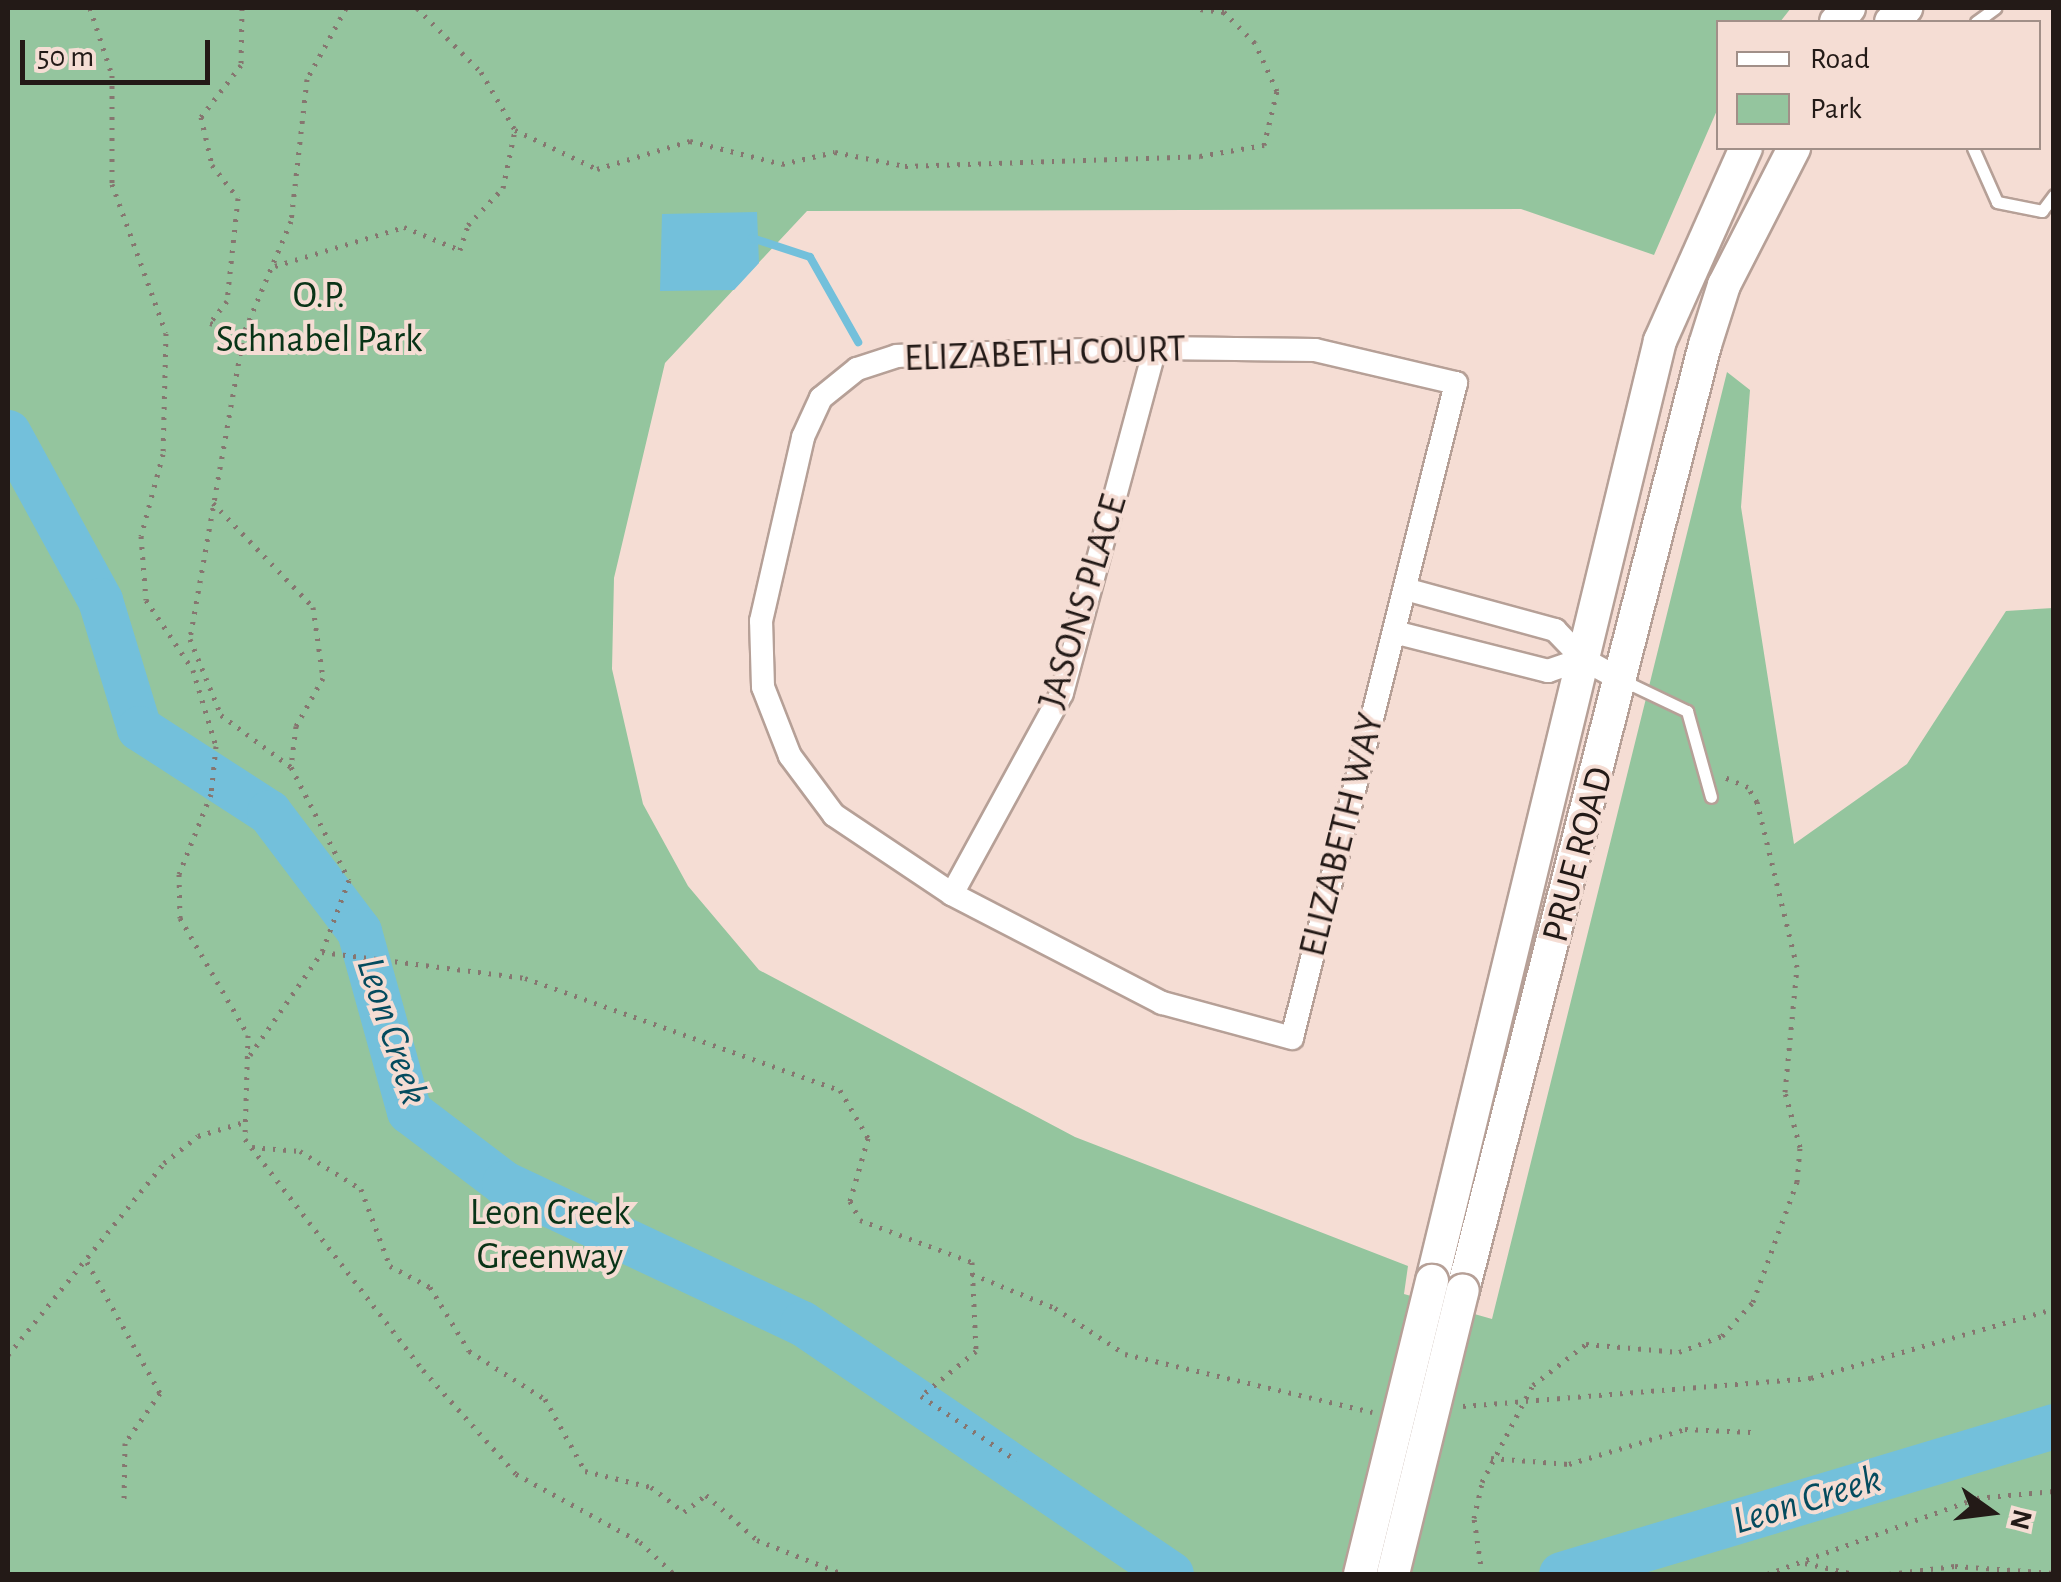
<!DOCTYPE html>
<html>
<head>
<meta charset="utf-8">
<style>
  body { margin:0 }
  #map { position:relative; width:2061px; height:1582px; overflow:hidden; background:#f5ddd4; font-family:"Alegreya Sans",sans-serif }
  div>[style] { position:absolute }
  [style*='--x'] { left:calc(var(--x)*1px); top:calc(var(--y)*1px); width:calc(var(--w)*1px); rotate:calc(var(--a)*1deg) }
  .green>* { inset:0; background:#94c59e }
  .water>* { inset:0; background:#73c0db }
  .stream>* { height:8px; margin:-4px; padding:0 4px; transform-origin:4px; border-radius:4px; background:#73c0db }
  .river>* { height:45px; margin:-22.5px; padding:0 22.5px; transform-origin:22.5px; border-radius:22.5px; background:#73c0db }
  .path>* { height:5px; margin-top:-2.5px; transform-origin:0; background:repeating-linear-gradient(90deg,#867670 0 2.5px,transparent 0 10.5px) }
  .roads { filter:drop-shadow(2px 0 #b6a097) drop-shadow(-2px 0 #b6a097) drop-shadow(0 2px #b6a097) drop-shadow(0 -2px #b6a097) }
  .lane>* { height:11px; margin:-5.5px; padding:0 5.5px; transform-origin:5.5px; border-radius:5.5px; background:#fff }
  .street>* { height:22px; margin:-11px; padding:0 11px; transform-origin:11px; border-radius:11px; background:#fff }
  .secondary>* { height:32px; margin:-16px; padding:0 16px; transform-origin:16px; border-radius:16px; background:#fff }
  .bridges { filter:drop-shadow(2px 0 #b6a097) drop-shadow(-2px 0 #b6a097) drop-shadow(0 2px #b6a097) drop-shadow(0 -2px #b6a097) }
  .secondary-bridge>* { height:32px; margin:-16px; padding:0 16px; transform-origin:16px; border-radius:16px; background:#fff }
  span { translate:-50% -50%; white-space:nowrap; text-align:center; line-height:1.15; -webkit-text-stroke:8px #f5ddd4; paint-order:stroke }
  .park-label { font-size:38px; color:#093417 }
  .street-label { font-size:38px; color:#231a17 }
  .water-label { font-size:40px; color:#044b5e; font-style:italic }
  .frame { position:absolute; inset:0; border:10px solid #231a17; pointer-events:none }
  .legend { position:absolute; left:1716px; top:20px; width:325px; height:130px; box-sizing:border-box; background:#f5ddd4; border:2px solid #a18f88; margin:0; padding:12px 18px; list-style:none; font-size:30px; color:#231a17 }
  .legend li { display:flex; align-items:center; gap:20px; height:50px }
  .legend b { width:50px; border:2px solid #a18f88 }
  .north { position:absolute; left:1941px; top:1462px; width:100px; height:100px; -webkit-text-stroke:8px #f5ddd4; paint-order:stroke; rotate:104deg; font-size:28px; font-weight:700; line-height:40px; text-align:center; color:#231a17 }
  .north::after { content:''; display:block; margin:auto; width:35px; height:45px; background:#231a17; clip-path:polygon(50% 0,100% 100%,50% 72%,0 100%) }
  .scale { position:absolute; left:20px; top:40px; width:190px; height:45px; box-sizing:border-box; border:5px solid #231a17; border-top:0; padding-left:12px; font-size:30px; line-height:35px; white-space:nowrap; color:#231a17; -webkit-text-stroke:8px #f5ddd4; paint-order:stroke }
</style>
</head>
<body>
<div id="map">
  <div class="green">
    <div style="clip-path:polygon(8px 8px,1791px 8px,1780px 22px,1718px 22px,1718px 108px,1654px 255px,1521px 209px,807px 211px,665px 363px,614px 578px,612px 669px,643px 804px,688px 886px,759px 970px,1075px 1137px,1408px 1266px,1404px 1294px,1492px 1319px,1727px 372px,1750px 390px,1741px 507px,1794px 844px,1907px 764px,2006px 611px,2053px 608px,2053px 1574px,8px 1574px)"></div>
  </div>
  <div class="water">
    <div style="clip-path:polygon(757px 212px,759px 263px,734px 290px,660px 291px,662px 214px)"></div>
  </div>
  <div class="stream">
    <div style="--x:752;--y:238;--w:61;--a:18.1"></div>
    <div style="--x:810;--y:257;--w:98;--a:60.5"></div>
  </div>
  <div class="river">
    <div style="--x:8;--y:432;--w:192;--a:61.3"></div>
    <div style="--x:100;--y:600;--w:134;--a:73.1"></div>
    <div style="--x:139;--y:728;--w:155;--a:32.9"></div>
    <div style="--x:269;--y:812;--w:149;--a:52.9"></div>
    <div style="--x:359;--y:931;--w:187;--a:74.5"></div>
    <div style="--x:409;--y:1111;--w:119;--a:37.2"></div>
    <div style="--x:504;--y:1183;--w:329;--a:25.2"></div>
    <div style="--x:802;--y:1323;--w:446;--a:34.2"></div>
    <div style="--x:1561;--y:1574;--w:515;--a:-16.71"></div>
  </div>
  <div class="path">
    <div style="--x:90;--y:8;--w:71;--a:71.8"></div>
    <div style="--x:112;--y:75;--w:109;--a:90"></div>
    <div style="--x:112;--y:184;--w:158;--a:70.1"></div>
    <div style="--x:166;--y:333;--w:121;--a:91.4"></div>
    <div style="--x:163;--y:454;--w:85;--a:105"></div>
    <div style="--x:141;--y:536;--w:64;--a:85.5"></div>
    <div style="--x:146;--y:600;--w:84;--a:56.1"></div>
    <div style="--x:193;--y:670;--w:79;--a:73.2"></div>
    <div style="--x:216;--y:746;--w:48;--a:95.9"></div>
    <div style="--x:211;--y:794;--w:86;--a:111.8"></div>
    <div style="--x:179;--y:874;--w:44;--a:88.7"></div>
    <div style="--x:180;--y:918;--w:135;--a:59.8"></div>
    <div style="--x:248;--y:1035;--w:104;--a:91.7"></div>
    <div style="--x:245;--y:1139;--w:292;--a:52.4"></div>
    <div style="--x:423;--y:1370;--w:140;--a:48.2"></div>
    <div style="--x:516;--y:1474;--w:141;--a:28.7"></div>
    <div style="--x:640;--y:1542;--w:47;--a:43.3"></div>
    <div style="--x:242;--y:8;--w:57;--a:91"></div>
    <div style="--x:241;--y:65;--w:66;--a:127.6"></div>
    <div style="--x:201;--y:117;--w:49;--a:77.1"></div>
    <div style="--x:212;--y:165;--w:42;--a:51.8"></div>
    <div style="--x:238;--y:198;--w:104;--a:96.1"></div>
    <div style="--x:227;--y:301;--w:28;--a:128"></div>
    <div style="--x:210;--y:323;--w:35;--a:15"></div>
    <div style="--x:346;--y:8;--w:81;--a:118.8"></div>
    <div style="--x:307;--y:79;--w:143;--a:96.4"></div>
    <div style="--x:291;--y:221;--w:121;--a:112.9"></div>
    <div style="--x:244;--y:332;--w:312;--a:100"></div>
    <div style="--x:190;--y:639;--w:82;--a:67.8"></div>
    <div style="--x:221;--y:715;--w:87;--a:36.6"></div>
    <div style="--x:291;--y:767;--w:127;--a:62.8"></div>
    <div style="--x:349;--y:880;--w:77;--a:110.6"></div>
    <div style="--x:322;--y:952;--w:205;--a:7.3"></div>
    <div style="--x:525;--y:978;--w:334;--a:19.6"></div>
    <div style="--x:840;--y:1090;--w:56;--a:59.7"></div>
    <div style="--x:868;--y:1138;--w:66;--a:105.9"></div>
    <div style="--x:850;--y:1201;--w:21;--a:62"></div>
    <div style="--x:860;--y:1220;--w:120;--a:20.6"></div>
    <div style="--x:972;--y:1262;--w:89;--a:87.4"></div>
    <div style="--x:976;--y:1351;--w:71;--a:140.7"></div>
    <div style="--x:921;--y:1396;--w:115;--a:34"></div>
    <div style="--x:417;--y:8;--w:91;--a:45"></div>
    <div style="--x:481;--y:72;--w:67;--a:59.6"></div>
    <div style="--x:515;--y:130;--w:91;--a:25.4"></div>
    <div style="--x:597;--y:169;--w:97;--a:-16.8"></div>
    <div style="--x:690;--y:141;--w:95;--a:14"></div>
    <div style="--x:782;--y:164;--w:54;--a:-12.8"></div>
    <div style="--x:835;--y:152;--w:71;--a:11.3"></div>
    <div style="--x:905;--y:166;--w:295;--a:-1.9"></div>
    <div style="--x:1200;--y:156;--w:65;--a:-9.8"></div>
    <div style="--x:1264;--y:145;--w:56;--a:-76.5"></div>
    <div style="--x:1277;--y:91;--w:53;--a:-114.6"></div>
    <div style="--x:1255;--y:43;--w:44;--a:-135"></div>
    <div style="--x:1224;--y:12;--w:31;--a:-173"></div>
    <div style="--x:275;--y:266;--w:135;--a:-16.8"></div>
    <div style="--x:404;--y:227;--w:61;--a:22.3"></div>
    <div style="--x:460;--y:250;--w:26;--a:-72"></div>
    <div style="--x:468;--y:225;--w:51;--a:-46.6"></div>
    <div style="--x:503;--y:188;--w:59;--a:-78.3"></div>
    <div style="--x:213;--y:503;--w:144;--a:46.1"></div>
    <div style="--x:313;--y:607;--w:72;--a:82"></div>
    <div style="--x:323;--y:678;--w:55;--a:119.4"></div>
    <div style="--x:296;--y:726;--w:41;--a:97"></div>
    <div style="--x:250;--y:1055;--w:126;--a:-55"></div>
    <div style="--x:252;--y:1147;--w:48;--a:4.8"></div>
    <div style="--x:300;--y:1151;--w:72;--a:31.9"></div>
    <div style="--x:361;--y:1189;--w:82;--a:69.4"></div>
    <div style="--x:390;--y:1266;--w:45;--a:27.7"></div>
    <div style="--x:430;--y:1287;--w:75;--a:58.6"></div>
    <div style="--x:469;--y:1351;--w:90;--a:32.3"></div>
    <div style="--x:545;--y:1399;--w:82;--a:60.9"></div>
    <div style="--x:585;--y:1471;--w:68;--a:13.6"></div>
    <div style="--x:651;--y:1487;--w:41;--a:37.1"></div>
    <div style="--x:684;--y:1512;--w:28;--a:-38"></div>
    <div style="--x:706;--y:1495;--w:68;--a:41.4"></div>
    <div style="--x:757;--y:1540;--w:92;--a:21.6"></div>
    <div style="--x:87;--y:1262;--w:150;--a:60.9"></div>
    <div style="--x:160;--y:1393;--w:61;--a:125"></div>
    <div style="--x:125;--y:1443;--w:60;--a:91"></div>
    <div style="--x:972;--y:1274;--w:90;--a:22.3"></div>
    <div style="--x:1055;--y:1308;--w:84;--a:33.3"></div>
    <div style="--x:1125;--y:1354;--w:254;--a:13.2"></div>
    <div style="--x:8;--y:1355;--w:247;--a:-50.9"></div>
    <div style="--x:164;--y:1163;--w:43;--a:-38.5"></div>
    <div style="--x:198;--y:1136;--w:45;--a:-16.8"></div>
    <div style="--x:1463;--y:1406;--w:349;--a:-4.6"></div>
    <div style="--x:1811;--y:1378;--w:253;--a:-15.9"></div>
    <div style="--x:1491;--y:1458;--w:78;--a:4.4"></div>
    <div style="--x:1569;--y:1464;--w:121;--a:-16.8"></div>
    <div style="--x:1685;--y:1429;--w:66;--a:2.6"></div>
    <div style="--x:1805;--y:1563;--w:50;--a:12.7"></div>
    <div style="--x:866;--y:1574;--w:8;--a:0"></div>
    <div style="--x:1482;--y:1574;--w:57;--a:-98.1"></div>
    <div style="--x:1474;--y:1518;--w:37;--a:-77"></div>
    <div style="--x:1482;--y:1482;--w:110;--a:-62.3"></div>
    <div style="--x:1533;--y:1385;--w:67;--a:-37.7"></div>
    <div style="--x:1586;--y:1344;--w:93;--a:4.9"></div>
    <div style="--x:1679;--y:1352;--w:46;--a:-20.4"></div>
    <div style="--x:1722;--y:1336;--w:46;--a:-47.6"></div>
    <div style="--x:1753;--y:1302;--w:128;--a:-69.9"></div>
    <div style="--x:1797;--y:1182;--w:35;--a:-85"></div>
    <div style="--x:1800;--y:1147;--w:57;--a:-105.3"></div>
    <div style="--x:1785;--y:1092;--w:126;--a:-84.5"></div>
    <div style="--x:1797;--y:967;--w:170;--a:-103.6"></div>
    <div style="--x:1757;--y:802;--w:17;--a:-121"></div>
    <div style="--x:1748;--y:787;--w:26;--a:-157"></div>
    <div style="--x:1767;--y:1574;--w:223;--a:-19.9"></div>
    <div style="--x:1977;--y:1498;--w:77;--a:-5.2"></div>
    <div style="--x:1889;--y:1574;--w:66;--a:-6.9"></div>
    <div style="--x:1955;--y:1566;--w:99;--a:4"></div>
  </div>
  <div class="roads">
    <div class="lane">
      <div style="--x:1976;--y:22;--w:24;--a:-36"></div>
      <div style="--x:1973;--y:148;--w:59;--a:66"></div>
      <div style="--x:1997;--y:202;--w:46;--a:11.3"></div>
      <div style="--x:2042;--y:211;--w:20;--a:-53"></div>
      <div style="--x:1624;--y:681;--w:70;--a:25.5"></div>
      <div style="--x:1687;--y:711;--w:89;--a:74.4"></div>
    </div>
    <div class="street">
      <div style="--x:1155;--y:348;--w:160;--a:0.7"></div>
      <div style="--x:1315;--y:350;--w:145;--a:13.2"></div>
      <div style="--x:1456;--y:383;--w:675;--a:104.06"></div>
      <div style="--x:1292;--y:1038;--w:135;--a:-164.9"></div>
      <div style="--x:1162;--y:1003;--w:237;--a:-152.6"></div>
      <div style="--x:952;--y:894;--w:142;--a:-146.2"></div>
      <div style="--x:834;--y:815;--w:74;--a:-126.7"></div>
      <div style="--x:790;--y:756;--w:74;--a:-111.4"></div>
      <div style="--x:763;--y:687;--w:66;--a:-91.7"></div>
      <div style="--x:761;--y:621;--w:189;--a:-77.1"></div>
      <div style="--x:803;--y:437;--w:43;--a:-65.2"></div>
      <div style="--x:821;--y:398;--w:46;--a:-38.9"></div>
      <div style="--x:857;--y:369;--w:42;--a:-18"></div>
      <div style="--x:897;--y:356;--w:258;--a:-1.8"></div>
      <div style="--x:1405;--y:589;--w:156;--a:15.3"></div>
      <div style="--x:1555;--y:630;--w:40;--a:46"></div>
      <div style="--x:1583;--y:659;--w:46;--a:28.8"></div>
      <div style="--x:1394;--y:632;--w:159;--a:14.2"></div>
      <div style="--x:1548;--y:671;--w:37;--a:-19"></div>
      <div style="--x:952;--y:894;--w:229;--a:-61.3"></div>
      <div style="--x:1062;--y:693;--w:357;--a:-74.9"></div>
    </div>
    <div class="secondary">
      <div style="--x:1836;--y:22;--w:19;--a:-47"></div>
      <div style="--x:1891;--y:22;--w:21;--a:-43"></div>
      <div style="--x:1432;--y:1281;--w:967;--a:-76.37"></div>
      <div style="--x:1660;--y:341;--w:211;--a:-66"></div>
      <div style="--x:1463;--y:1290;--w:975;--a:-75.64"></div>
      <div style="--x:1705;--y:345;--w:63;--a:-72.4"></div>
      <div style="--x:1724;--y:285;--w:154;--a:-62.9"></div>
    </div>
  </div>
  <div class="bridges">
    <div class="secondary-bridge">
      <div style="--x:1360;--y:1574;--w:302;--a:-76.2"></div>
      <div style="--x:1393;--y:1574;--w:292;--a:-76.2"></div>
    </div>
  </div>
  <div class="park-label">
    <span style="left:319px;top:319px">O.P.<br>Schnabel Park</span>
    <span style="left:550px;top:1236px">Leon Creek<br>Greenway</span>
  </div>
  <div class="street-label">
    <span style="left:1045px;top:355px;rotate:-2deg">ELIZABETH COURT</span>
    <span style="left:1084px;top:602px;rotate:-73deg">JASONS PLACE</span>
    <span style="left:1343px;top:835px;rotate:-76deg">ELIZABETH WAY</span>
    <span style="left:1579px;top:855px;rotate:-75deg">PRUE ROAD</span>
  </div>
  <div class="water-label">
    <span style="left:392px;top:1031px;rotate:72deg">Leon Creek</span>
    <span style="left:1807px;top:1500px;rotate:-17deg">Leon Creek</span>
  </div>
  <div class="frame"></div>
  <ul class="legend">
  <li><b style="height:12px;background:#fff"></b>Road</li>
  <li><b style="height:28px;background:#94c59e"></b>Park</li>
  </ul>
  <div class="north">N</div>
  <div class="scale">50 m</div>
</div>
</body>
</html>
